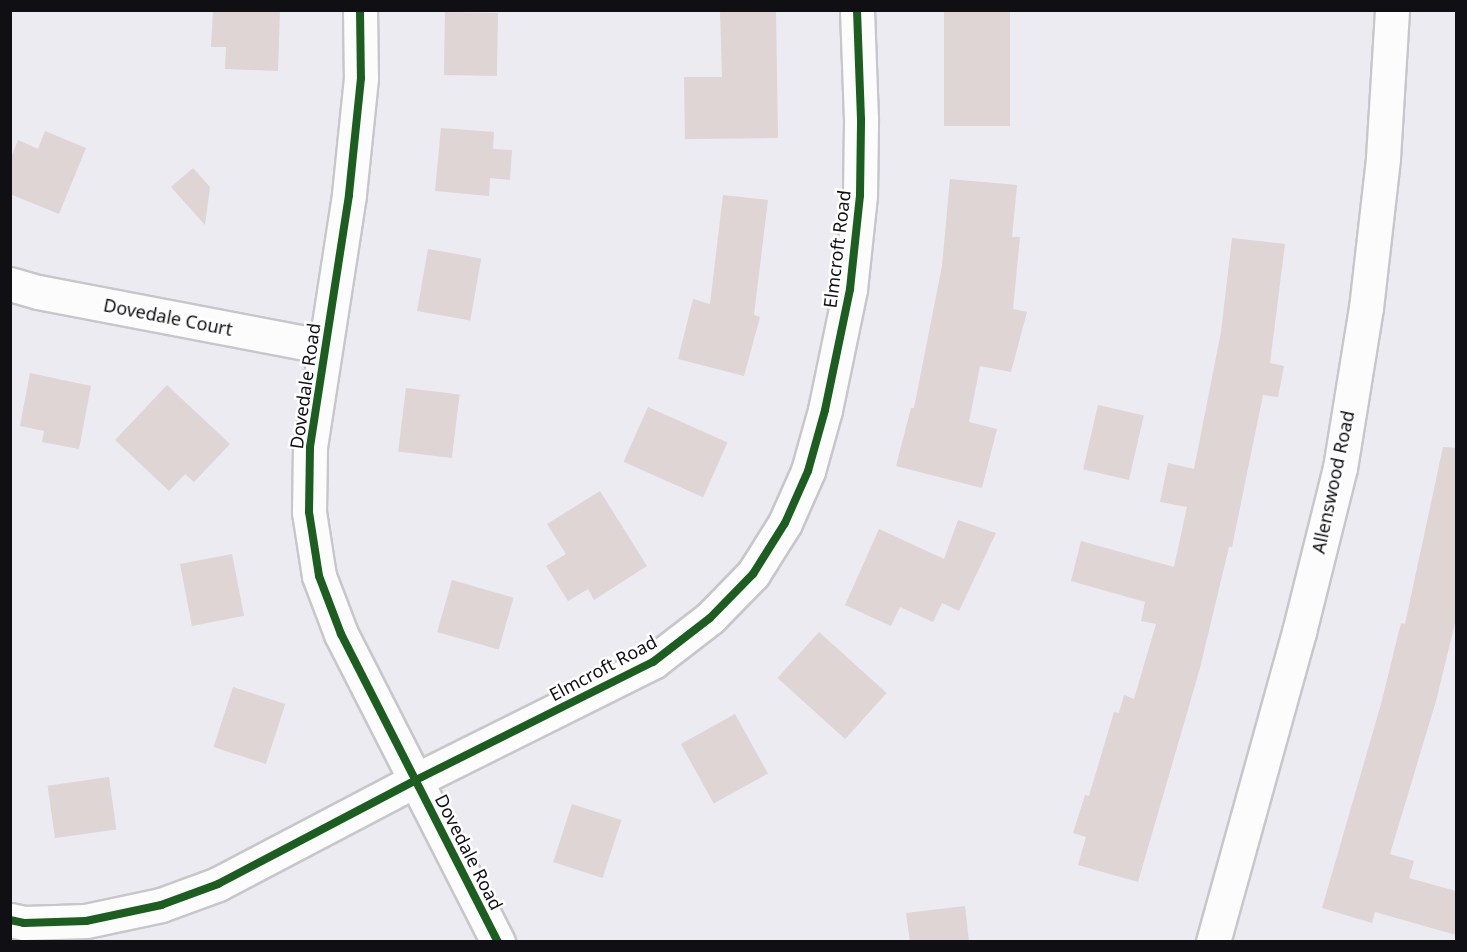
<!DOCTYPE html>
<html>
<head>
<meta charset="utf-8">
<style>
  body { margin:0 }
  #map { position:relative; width:1467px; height:952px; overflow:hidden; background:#ebebf1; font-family:"Noto Sans",sans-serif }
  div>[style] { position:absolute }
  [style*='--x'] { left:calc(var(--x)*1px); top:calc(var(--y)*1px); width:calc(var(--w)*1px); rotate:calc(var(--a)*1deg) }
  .building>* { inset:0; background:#ded5d4; transform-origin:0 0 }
  .roads { filter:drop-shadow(2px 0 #c7c7cb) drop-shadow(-2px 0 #c7c7cb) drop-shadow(0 2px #c7c7cb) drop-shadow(0 -2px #c7c7cb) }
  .minor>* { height:33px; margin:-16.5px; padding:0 16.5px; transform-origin:16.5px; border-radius:16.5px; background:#fcfcfd }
  .tertiary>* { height:33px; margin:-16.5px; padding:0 16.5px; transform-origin:16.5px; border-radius:16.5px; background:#fcfcfd }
  .cycleway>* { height:8px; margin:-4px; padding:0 4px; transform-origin:4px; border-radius:4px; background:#1b5e20 }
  span { translate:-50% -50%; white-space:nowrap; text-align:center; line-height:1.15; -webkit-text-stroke:5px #fff; paint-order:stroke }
  .street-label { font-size:18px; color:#101014 }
  .frame { position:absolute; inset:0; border:12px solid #101014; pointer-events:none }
</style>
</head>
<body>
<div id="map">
  <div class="building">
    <div style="clip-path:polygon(227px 10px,280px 10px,278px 71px,225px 69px,226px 47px,211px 47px,213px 11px)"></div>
    <div style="clip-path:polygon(720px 10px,776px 10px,778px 138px,685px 139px,684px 77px,722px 77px)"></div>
    <div style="left:944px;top:10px;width:66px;height:116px"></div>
    <div style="left:445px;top:12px;width:53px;height:63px;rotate:1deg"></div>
    <div style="clip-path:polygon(441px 128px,494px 132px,493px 149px,512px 150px,510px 180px,490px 178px,489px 196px,435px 191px)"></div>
    <div style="clip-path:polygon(45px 131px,86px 148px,59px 214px,10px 194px,10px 160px,18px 140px,38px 149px)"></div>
    <div style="clip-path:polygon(193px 168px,210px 187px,205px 225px,171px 187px)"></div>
    <div style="clip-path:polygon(950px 179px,1017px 185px,1012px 237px,1020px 237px,1013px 309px,1027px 312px,1011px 372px,980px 366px,969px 422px,997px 429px,982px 488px,896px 466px,911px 408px,914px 408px,942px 266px)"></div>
    <div style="clip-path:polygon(723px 195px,768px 200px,754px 315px,760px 317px,744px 376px,678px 359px,693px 299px,710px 304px)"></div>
    <div style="clip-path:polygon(1232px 238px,1285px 244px,1270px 363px,1284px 366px,1278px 397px,1263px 395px,1232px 547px,1229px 547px,1200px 668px,1138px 882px,1078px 865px,1086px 837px,1073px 833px,1085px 795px,1089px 796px,1114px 712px,1119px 713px,1124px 695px,1134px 699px,1156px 624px,1141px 621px,1145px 602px,1071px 581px,1081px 541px,1174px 567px,1187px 507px,1160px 502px,1168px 463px,1194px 469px,1221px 332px)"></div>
    <div style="left:428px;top:249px;width:54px;height:63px;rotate:10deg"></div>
    <div style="clip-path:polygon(30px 373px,91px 386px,79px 449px,42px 442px,44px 431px,20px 426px)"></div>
    <div style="clip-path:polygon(167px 385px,230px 444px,194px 482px,185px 474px,169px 491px,115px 440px)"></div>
    <div style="left:406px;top:388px;width:54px;height:64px;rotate:7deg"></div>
    <div style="left:1098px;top:405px;width:47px;height:66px;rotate:13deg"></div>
    <div style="left:648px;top:407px;width:87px;height:60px;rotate:24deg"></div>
    <div style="clip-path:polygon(1443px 447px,1456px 448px,1456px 619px,1436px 701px,1390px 854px,1414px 861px,1409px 878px,1456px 891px,1456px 935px,1375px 912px,1372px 923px,1322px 908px,1381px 704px,1401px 623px,1405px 624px)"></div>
    <div style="clip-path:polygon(600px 491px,647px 566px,594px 600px,588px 589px,568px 601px,546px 566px,566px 554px,547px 524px)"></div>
    <div style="clip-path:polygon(958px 520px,996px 533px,959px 611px,942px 603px,933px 622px,900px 607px,891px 626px,845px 605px,879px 529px,944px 559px)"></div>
    <div style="left:232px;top:554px;width:63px;height:53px;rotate:79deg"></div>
    <div style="left:452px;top:580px;width:64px;height:54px;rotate:16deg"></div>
    <div style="left:819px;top:632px;width:91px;height:62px;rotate:42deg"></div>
    <div style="left:233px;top:687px;width:55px;height:63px;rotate:18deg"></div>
    <div style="left:735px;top:714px;width:68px;height:62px;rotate:61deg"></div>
    <div style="left:109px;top:777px;width:53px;height:62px;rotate:82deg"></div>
    <div style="left:572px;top:804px;width:52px;height:61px;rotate:18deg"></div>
    <div style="clip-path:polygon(965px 906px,969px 942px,910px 942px,906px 913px)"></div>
  </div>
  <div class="roads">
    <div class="minor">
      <div style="--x:360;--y:10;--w:68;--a:89.2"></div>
      <div style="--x:361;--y:78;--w:118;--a:95.9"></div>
      <div style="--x:349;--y:195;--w:256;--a:98.8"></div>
      <div style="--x:310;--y:448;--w:64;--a:90.9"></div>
      <div style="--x:309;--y:512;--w:65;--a:81.1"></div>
      <div style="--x:319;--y:576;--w:62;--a:69.2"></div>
      <div style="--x:341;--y:634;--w:346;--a:63"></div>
      <div style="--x:10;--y:284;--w:29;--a:16"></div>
      <div style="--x:38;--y:292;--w:292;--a:10.8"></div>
      <div style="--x:10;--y:920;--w:14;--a:12"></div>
      <div style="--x:24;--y:923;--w:62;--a:-1.8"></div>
      <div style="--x:86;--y:921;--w:77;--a:-12"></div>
      <div style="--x:161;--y:905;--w:61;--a:-20.2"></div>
      <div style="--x:218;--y:884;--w:224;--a:-27.7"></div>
      <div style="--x:416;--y:780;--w:265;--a:-26.5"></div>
      <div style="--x:653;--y:662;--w:72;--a:-37.7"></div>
      <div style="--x:710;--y:618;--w:62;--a:-45.7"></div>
      <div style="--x:753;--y:574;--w:60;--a:-57.9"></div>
      <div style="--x:785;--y:523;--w:57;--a:-66.1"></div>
      <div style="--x:808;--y:471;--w:63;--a:-74.4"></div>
      <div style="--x:825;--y:410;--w:124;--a:-78.3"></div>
      <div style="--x:850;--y:289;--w:95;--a:-83.9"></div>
      <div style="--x:860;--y:195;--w:76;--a:-89.2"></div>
      <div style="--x:861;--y:119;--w:109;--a:-92.1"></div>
    </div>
    <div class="tertiary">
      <div style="--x:1213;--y:942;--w:322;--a:-74.5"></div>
      <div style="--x:1299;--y:632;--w:169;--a:-76"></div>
      <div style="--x:1340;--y:468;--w:162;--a:-80.8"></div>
      <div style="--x:1366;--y:308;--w:151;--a:-83.5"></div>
      <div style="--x:1383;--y:158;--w:148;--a:-86.5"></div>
    </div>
  </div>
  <div class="cycleway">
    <div style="--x:360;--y:10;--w:68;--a:89.2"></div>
    <div style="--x:361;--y:78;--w:118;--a:95.9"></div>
    <div style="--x:349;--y:195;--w:256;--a:98.8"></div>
    <div style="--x:310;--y:448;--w:64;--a:90.9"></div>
    <div style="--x:309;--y:512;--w:65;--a:81.1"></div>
    <div style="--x:319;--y:576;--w:62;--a:69.2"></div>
    <div style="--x:341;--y:634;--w:346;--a:63"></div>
    <div style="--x:10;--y:920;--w:14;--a:12"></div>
    <div style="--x:24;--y:923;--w:62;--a:-1.8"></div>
    <div style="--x:86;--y:921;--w:77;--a:-12"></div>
    <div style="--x:161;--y:905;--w:61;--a:-20.2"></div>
    <div style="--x:218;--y:884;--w:224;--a:-27.7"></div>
    <div style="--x:416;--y:780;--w:265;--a:-26.5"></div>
    <div style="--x:653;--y:662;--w:72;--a:-37.7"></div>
    <div style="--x:710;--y:618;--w:62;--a:-45.7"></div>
    <div style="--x:753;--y:574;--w:60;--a:-57.9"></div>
    <div style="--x:785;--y:523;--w:57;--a:-66.1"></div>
    <div style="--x:808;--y:471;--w:63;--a:-74.4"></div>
    <div style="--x:825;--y:410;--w:124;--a:-78.3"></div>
    <div style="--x:850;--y:289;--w:95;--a:-83.9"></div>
    <div style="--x:860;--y:195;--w:76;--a:-89.2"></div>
    <div style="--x:861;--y:119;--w:109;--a:-92.1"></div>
  </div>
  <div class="street-label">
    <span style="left:837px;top:249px;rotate:-83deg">Elmcroft Road</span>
    <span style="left:168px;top:317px;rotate:11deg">Dovedale Court</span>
    <span style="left:305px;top:386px;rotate:-82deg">Dovedale Road</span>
    <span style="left:1333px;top:482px;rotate:-78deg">Allenswood Road</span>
    <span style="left:603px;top:668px;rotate:-28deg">Elmcroft Road</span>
    <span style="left:469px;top:852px;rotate:63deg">Dovedale Road</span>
  </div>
  <div class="frame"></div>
</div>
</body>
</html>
